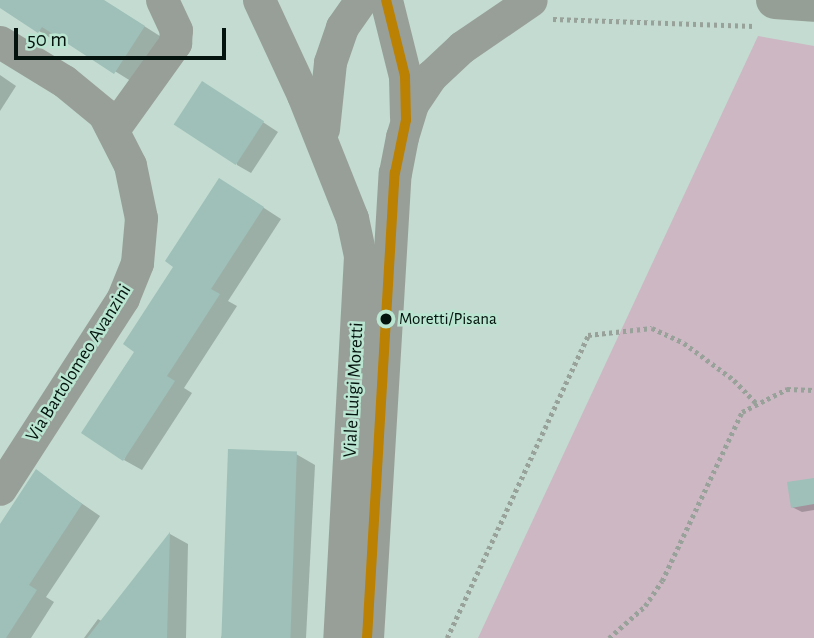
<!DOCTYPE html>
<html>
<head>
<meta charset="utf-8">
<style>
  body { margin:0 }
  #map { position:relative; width:814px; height:638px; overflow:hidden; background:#c3dbd0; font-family:"Alegreya Sans",sans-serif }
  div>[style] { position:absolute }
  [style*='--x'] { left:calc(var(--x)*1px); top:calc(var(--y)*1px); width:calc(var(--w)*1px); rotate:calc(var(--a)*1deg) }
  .green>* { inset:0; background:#ccb7c3 }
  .shadow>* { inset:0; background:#0003 }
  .building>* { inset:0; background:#9ec0b8; transform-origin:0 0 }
  .path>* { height:4.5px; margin-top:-2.25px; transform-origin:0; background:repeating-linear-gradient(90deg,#98a19a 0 3.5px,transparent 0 7px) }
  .minor>* { height:33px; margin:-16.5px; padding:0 16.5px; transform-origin:16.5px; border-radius:16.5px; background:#989f99 }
  .secondary>* { height:38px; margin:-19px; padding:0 19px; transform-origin:19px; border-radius:19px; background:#959f96 }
  .bus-1>* { height:10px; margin:-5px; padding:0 5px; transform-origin:5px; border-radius:5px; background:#ba8103 }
  .dots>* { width:19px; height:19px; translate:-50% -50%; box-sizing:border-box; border:4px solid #b9e5d1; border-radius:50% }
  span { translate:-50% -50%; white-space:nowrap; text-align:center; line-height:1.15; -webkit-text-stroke:5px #b9e5d1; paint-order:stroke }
  .bus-label { font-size:17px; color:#04130d }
  .left { translate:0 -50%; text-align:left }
  .street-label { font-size:19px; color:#04130d }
  .scale { position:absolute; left:14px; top:28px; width:212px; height:32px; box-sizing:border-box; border:4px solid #04130d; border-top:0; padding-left:9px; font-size:21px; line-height:24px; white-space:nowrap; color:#04130d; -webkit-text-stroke:5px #b9e5d1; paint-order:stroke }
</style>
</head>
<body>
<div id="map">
  <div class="green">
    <div style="clip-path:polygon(758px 36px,814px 46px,814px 638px,478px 638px)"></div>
  </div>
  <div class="shadow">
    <div style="clip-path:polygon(0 0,103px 0,163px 38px,134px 83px,60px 37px,57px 42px,39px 31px,0 6px)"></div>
    <div style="clip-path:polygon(0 75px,16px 86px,0 111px)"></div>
    <div style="clip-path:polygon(217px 92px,278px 132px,251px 173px,237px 165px)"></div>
    <div style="clip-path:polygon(238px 191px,281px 219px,228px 301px,237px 306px,184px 388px,192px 393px,142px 470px,124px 460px)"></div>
    <div style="clip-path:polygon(296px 454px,315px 465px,306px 638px,221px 638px)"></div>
    <div style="clip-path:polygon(36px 472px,100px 516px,46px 597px,54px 602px,31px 638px,0 638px,0 527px)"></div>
    <div style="clip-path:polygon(814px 480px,814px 510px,802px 512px,792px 507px)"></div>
    <div style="clip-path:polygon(170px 534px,188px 544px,186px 638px,84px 638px,98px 619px,116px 630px,123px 594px)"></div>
  </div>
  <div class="building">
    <div style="clip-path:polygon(0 0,104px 0,145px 26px,114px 74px,42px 27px,38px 33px,0 8px)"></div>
    <div style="left:202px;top:81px;width:74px;height:52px;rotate:33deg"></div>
    <div style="clip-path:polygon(219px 178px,264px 207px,211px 289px,220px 294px,167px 376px,175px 381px,123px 461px,81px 433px,134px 352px,123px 344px,173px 267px,165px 261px)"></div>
    <div style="left:228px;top:449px;width:69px;height:189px;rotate:2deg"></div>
    <div style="clip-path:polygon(36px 469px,82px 504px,29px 585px,37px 590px,6px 638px,0 638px,0 524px)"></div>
    <div style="clip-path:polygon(814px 478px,814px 504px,791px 508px,787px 482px)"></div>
    <div style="clip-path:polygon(170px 532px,167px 638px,87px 638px)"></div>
  </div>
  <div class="path">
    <div style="--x:553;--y:19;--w:201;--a:2"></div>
    <div style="--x:447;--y:638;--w:334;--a:-65"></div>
    <div style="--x:588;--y:335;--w:64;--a:-6.2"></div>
    <div style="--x:652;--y:328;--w:35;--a:25"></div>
    <div style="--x:684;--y:343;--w:62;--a:36.5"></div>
    <div style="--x:734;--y:380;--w:32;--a:46"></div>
    <div style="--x:609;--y:638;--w:48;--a:-41.6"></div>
    <div style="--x:645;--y:606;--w:30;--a:-56"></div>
    <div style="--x:662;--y:581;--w:187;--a:-64.7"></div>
    <div style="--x:742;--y:412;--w:51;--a:-27.1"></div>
    <div style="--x:787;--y:389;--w:27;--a:2"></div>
  </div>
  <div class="minor">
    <div style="--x:259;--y:0;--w:105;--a:65.1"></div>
    <div style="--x:303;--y:95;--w:132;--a:68.3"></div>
    <div style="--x:352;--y:218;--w:39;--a:78"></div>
    <div style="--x:360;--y:256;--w:383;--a:93.1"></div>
    <div style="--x:386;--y:0;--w:78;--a:76"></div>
    <div style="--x:405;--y:76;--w:41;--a:88.6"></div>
    <div style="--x:0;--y:42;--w:75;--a:31.4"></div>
    <div style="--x:64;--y:81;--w:52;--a:39.5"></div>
    <div style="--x:104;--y:114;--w:57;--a:63"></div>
    <div style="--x:130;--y:165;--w:54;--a:78.3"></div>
    <div style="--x:141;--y:218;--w:45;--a:95.1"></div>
    <div style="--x:137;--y:263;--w:38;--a:112"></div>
    <div style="--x:123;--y:298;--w:227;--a:122.8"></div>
    <div style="--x:114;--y:128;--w:105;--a:-54.3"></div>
    <div style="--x:175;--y:43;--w:13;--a:-86"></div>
    <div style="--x:176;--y:30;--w:33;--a:-115"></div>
    <div style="--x:323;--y:129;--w:67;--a:-84"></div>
    <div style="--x:330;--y:62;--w:37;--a:-71"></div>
    <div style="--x:342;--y:27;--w:33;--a:-55"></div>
    <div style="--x:367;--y:638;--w:466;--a:-86.6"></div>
    <div style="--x:395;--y:173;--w:37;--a:-79"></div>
    <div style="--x:402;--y:137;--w:34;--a:-73"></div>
    <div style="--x:412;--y:104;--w:34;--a:-56"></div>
    <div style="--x:431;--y:76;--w:42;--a:-43.1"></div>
    <div style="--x:462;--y:47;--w:83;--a:-34.3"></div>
  </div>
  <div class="secondary">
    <div style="--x:775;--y:0;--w:39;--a:4"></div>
  </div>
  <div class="bus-1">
    <div style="--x:367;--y:638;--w:466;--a:-86.6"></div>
    <div style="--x:395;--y:173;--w:54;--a:-78.3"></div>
    <div style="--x:406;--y:120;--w:44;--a:-91.3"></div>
    <div style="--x:405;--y:76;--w:78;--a:-104"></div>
  </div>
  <div class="dots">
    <div style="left:386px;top:319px;background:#04130d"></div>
  </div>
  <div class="bus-label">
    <span class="left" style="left:399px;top:319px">Moretti/Pisana</span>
  </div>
  <div class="street-label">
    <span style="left:79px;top:363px;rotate:-58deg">Via Bartolomeo Avanzini</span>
    <span style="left:354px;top:390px;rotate:-87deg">Viale Luigi Moretti</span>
  </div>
  <div class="scale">50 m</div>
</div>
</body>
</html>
